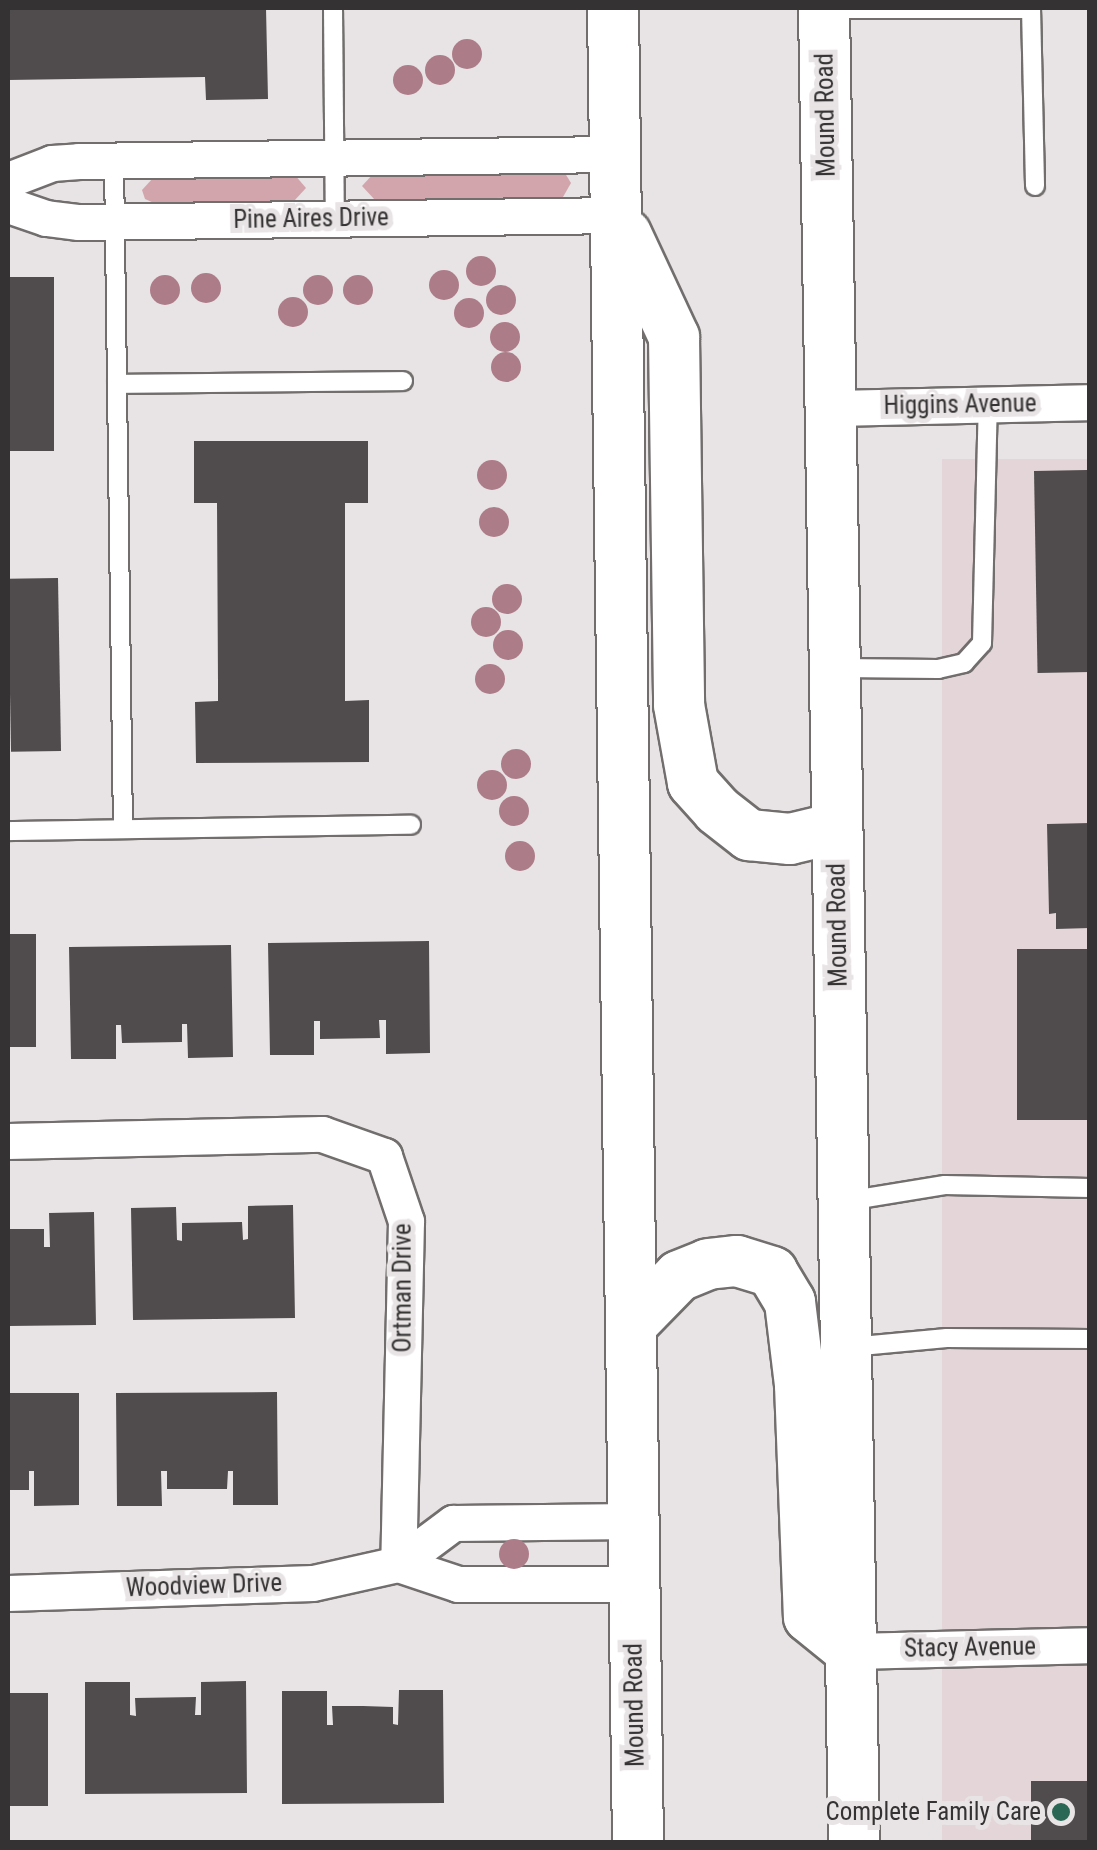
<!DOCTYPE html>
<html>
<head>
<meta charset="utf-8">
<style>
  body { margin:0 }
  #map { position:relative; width:1097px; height:1850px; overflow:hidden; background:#e8e3e4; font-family:"Roboto Condensed",sans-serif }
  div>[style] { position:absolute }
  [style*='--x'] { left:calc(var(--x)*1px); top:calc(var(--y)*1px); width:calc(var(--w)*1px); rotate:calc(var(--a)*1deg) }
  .built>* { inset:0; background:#e4d6d8; transform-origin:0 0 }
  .green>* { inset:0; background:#d2a5ac }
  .building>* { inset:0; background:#504c4d; transform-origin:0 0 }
  .roads { filter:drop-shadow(2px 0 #726e6e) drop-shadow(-2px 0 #726e6e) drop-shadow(0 2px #726e6e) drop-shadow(0 -2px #726e6e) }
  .service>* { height:18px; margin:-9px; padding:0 9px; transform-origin:9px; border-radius:9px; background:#fff }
  .minor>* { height:35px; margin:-17.5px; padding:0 17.5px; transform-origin:17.5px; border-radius:17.5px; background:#fff }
  .secondary>* { height:50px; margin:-25px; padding:0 25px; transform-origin:25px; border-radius:25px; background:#fff }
  .trees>* { width:30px; height:30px; margin:-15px; border-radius:50%; background:#ad7c89 }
  .dots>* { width:28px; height:28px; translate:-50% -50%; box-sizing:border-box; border:5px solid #e8e3e4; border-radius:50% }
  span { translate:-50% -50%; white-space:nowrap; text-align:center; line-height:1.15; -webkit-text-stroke:10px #e8e3e4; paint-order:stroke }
  .street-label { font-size:25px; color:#343232 }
  .poi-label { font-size:25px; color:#343232 }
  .right { translate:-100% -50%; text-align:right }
  .frame { position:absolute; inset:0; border:10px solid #343232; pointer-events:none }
</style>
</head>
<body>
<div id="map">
  <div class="built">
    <div style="left:1089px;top:459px;width:1383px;height:147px;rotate:90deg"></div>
  </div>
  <div class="green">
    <div style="clip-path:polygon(563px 170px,571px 183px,563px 197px,375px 200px,362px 186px,374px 173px)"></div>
    <div style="clip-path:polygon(294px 174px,306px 188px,294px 201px,154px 203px,145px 199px,142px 190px,154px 177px)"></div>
  </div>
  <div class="building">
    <div style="clip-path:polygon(8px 8px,266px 8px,268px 99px,206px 100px,205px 77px,8px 80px)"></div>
    <div style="left:8px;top:277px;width:46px;height:174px"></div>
    <div style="clip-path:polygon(194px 441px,368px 441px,368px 503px,345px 503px,345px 701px,369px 700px,369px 762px,196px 763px,195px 702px,218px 701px,218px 684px,217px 503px,194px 503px)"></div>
    <div style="left:1087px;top:470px;width:202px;height:53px;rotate:89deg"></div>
    <div style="left:58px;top:578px;width:173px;height:50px;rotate:89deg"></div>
    <div style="clip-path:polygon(1090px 823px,1090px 928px,1056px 929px,1056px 913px,1049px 914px,1047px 824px)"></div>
    <div style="left:8px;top:934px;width:28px;height:113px"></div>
    <div style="clip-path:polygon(429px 941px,430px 1053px,386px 1054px,386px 1020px,379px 1020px,380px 1038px,320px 1039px,320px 1021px,314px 1021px,314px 1055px,270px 1055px,268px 943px)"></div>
    <div style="clip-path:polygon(231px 945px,233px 1057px,188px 1058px,187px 1024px,182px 1024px,182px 1042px,122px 1043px,121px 1025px,116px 1025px,116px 1059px,71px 1059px,69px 947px)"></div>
    <div style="left:1090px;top:949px;width:171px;height:73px;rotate:90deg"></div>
    <div style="clip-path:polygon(293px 1205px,295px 1318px,133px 1320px,131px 1208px,176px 1207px,177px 1240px,182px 1241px,182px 1223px,242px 1222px,243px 1240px,248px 1239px,248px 1206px)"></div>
    <div style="clip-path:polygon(94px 1212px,96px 1325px,8px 1326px,8px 1229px,44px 1229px,44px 1247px,50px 1247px,49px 1213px)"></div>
    <div style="clip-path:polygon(277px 1392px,278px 1505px,233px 1505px,233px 1471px,228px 1471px,227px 1489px,167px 1489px,167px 1471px,161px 1471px,162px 1506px,117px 1506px,116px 1393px)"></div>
    <div style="clip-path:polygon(8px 1393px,79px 1393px,79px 1505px,34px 1506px,34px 1471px,29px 1471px,29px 1490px,8px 1490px)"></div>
    <div style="clip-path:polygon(246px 1681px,247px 1793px,85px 1794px,85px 1682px,130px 1682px,130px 1715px,136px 1716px,135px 1698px,196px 1697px,195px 1715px,201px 1715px,201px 1682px)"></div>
    <div style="clip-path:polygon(399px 1690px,443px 1690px,444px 1803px,282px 1804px,282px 1691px,327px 1691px,327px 1725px,333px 1725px,332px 1706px,363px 1706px,393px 1707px,393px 1724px,398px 1725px)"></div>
    <div style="left:8px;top:1693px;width:40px;height:113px"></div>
    <div style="left:1090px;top:1781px;width:61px;height:59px;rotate:90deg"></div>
  </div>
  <div class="roads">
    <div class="service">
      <div style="--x:333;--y:8;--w:211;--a:89.5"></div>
      <div style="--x:1031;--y:8;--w:178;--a:88.7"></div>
      <div style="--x:829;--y:9;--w:202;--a:0"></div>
      <div style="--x:114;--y:161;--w:668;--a:89.23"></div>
      <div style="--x:117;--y:384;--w:286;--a:-0.6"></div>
      <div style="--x:840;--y:668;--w:98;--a:0.6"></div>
      <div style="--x:938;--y:669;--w:27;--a:-13"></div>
      <div style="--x:964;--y:663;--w:27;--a:-48"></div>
      <div style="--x:982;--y:643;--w:239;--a:-88.6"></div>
      <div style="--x:8;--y:831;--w:403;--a:-0.9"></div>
      <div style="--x:847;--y:1201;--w:99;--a:-9.3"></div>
      <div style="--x:945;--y:1185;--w:145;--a:1.2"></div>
      <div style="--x:850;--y:1347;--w:97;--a:-5.3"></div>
      <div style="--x:947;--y:1338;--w:143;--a:0.4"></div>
    </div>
    <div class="minor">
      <div style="--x:8;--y:180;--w:47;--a:-21.1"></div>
      <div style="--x:52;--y:163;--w:27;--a:-4"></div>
      <div style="--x:79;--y:161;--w:537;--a:-0.75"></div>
      <div style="--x:8;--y:205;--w:40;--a:18.9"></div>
      <div style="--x:46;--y:218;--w:33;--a:7"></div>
      <div style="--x:79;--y:222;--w:539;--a:-0.74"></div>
      <div style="--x:831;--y:408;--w:259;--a:-1.3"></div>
      <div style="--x:8;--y:1141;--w:314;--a:-1.3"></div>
      <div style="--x:322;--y:1134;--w:66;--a:19.5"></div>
      <div style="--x:384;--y:1156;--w:69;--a:71.3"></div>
      <div style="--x:406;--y:1221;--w:343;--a:91.3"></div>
      <div style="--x:398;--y:1564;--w:63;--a:18.4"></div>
      <div style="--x:458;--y:1584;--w:175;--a:0"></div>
      <div style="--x:8;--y:1593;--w:305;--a:-1.9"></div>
      <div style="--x:313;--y:1583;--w:87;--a:-12.6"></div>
      <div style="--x:398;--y:1564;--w:69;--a:-36.7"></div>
      <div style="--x:453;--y:1523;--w:180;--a:-0.6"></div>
      <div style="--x:851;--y:1651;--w:239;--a:-1.4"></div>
    </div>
    <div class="secondary">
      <div style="--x:613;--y:8;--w:1834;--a:89.22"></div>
      <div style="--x:824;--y:8;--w:1834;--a:89.06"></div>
      <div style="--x:626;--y:234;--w:114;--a:65"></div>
      <div style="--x:674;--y:337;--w:368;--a:89.2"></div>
      <div style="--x:679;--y:705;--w:79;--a:79.8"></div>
      <div style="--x:693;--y:783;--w:36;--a:48"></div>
      <div style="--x:717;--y:810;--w:41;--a:38"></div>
      <div style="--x:749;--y:835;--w:41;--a:5.6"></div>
      <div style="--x:790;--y:839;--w:47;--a:-13.4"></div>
      <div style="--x:632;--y:1324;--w:67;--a:-45.6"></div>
      <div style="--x:679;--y:1276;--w:31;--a:-22"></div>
      <div style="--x:708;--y:1264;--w:29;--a:-6"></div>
      <div style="--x:737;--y:1261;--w:37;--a:17"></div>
      <div style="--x:772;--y:1272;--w:35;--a:59"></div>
      <div style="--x:790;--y:1302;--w:84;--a:83.1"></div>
      <div style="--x:800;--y:1385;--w:232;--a:87.8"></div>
      <div style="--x:809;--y:1617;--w:54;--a:39"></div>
    </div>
  </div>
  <div class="trees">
    <div style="left:467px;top:54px"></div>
    <div style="left:440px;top:70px"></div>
    <div style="left:408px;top:80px"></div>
    <div style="left:481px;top:271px"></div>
    <div style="left:444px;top:285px"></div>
    <div style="left:206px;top:288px"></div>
    <div style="left:165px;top:290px"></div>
    <div style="left:318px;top:290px"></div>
    <div style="left:358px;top:290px"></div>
    <div style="left:501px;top:300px"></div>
    <div style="left:293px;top:312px"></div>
    <div style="left:469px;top:313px"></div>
    <div style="left:505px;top:337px"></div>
    <div style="left:506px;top:367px"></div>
    <div style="left:492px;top:475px"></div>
    <div style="left:494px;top:522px"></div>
    <div style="left:507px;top:599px"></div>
    <div style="left:486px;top:622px"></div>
    <div style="left:508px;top:645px"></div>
    <div style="left:490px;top:679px"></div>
    <div style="left:516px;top:764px"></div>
    <div style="left:492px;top:785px"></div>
    <div style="left:514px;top:811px"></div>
    <div style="left:520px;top:856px"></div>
    <div style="left:514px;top:1554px"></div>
  </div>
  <div class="dots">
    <div style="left:1061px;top:1812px;background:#2a6855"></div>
  </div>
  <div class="street-label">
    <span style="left:826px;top:115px;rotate:-91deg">Mound Road</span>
    <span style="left:311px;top:219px;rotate:-1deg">Pine Aires Drive</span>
    <span style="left:960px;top:405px;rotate:-1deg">Higgins Avenue</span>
    <span style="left:838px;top:925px;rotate:-91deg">Mound Road</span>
    <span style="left:403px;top:1288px;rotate:-90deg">Ortman Drive</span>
    <span style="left:204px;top:1586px;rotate:-2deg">Woodview Drive</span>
    <span style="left:970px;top:1648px;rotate:-1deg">Stacy Avenue</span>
    <span style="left:635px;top:1705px;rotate:-91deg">Mound Road</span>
  </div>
  <div class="poi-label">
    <span class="right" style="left:1041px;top:1812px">Complete Family Care</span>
  </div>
  <div class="frame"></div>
</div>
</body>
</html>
